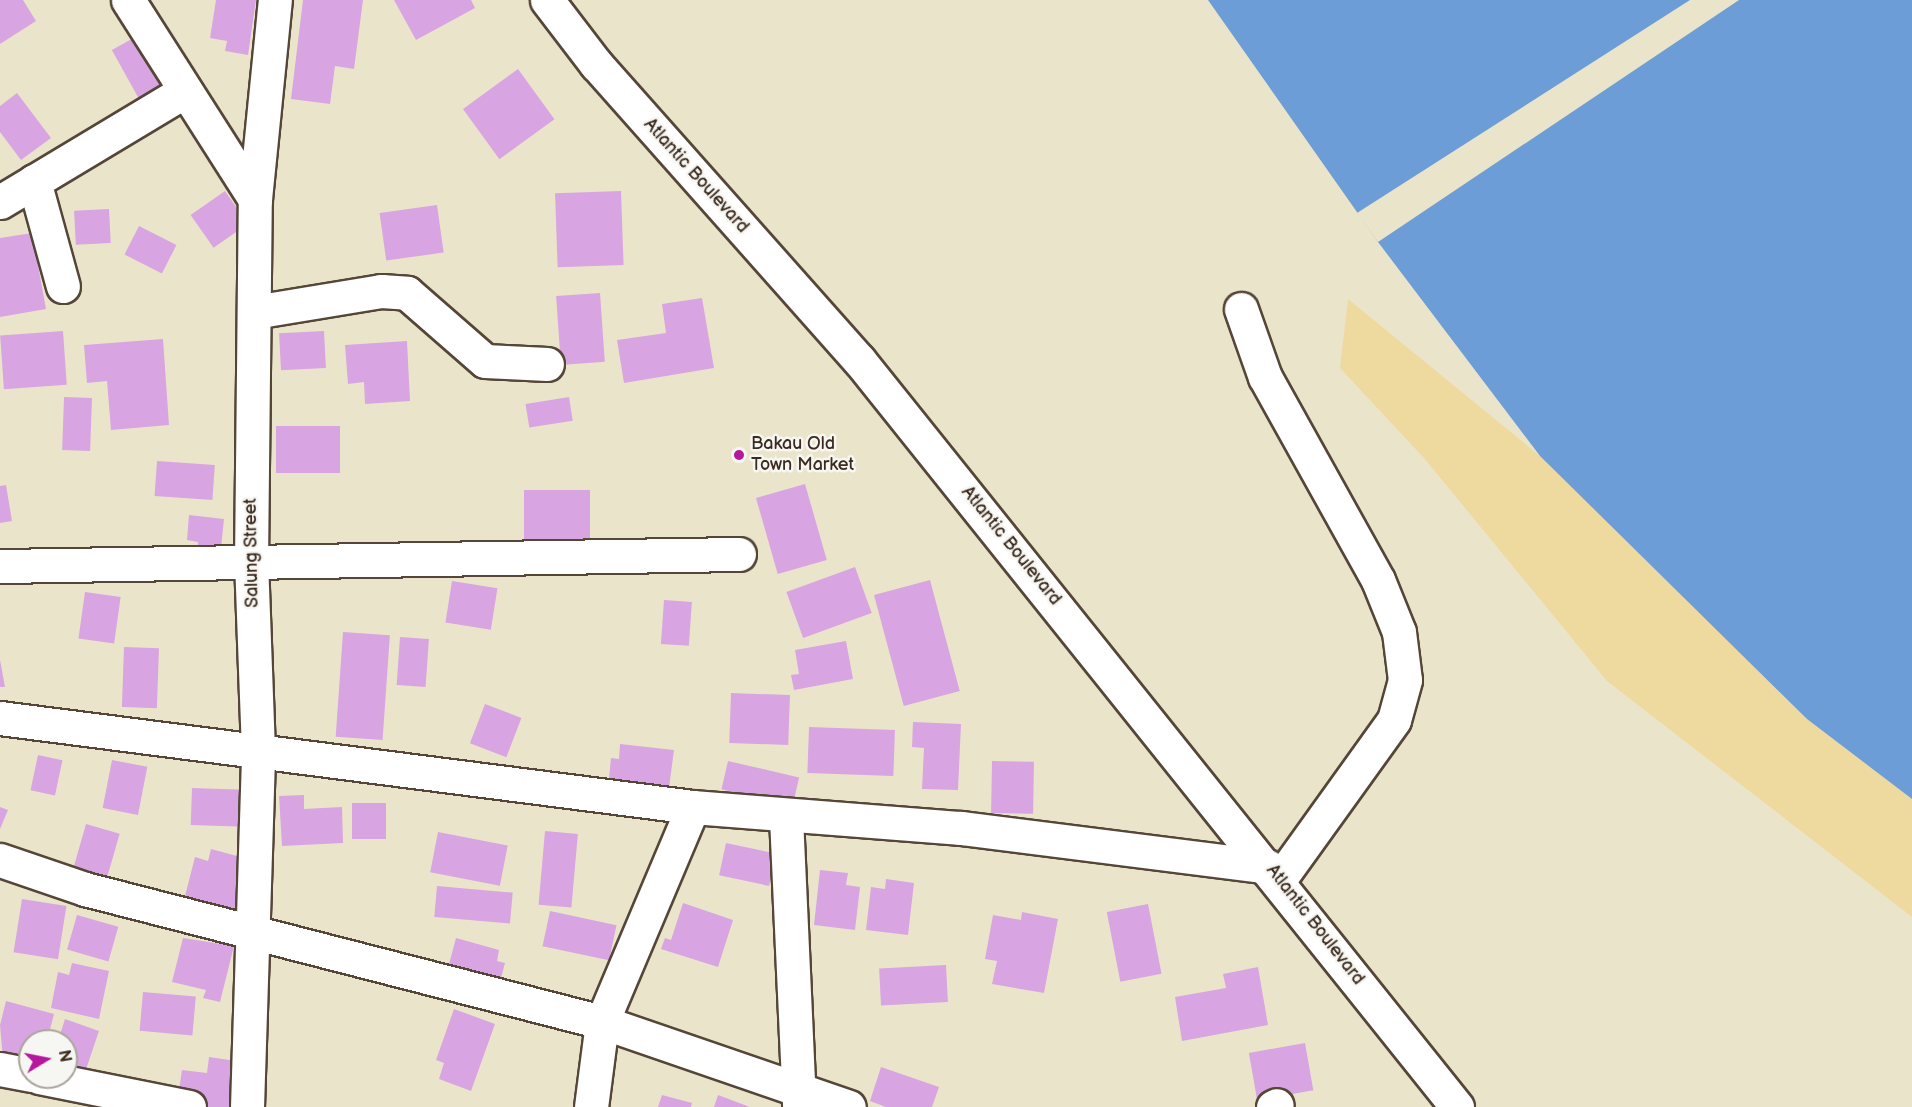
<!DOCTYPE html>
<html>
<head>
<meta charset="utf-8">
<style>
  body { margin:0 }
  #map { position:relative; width:1912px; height:1107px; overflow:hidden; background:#eae5ca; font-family:"Balsamiq Sans",sans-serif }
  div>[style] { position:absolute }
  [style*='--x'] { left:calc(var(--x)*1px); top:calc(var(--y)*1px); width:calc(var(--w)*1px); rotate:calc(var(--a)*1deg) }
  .sand>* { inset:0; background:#eeda9e }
  .water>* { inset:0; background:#6c9dd6 }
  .pier>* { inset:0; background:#eae5ca }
  .building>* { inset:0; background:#d8a5e2; transform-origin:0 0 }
  .roads { filter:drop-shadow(2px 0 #554638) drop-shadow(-2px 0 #554638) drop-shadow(0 2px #554638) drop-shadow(0 -2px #554638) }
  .minor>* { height:33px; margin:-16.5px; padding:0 16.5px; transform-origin:16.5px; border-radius:16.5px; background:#fff }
  .dots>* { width:16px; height:16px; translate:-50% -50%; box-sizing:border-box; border:3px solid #f6f6f2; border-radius:50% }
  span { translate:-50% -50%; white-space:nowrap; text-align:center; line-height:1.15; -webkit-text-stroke:5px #f6f6f2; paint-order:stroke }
  .street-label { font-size:18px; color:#3b2a1e }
  .poi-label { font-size:18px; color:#3b2a1e }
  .left { translate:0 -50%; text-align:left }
  .north { position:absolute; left:18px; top:1029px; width:60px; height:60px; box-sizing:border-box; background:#f6f6f2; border:2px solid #aba49d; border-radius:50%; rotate:80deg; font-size:16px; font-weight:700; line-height:24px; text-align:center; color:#3b2a1e }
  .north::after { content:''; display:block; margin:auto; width:21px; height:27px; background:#b5179e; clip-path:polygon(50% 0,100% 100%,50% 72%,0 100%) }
</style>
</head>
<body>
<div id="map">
  <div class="sand">
    <div style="clip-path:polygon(1348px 299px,1540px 456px,1807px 719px,1912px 799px,1912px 917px,1607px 681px,1424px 458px,1340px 368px)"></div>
  </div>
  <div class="water">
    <div style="clip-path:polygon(1208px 0,1912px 0,1912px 799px,1807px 719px,1540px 456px,1378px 242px)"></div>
  </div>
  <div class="pier">
    <div style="clip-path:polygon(1690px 0,1739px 0,1378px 242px,1357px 213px)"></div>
  </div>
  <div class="building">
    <div style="clip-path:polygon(0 0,23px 0,36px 21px,0 44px)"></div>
    <div style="clip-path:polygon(216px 0,256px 0,248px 55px,225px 51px,227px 41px,210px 38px)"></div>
    <div style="clip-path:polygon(303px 0,363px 0,354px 69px,335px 66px,330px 104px,291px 99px)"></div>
    <div style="clip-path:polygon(394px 0,471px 0,475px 8px,416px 40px)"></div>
    <div style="left:139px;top:35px;width:66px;height:31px;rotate:61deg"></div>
    <div style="left:518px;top:69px;width:62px;height:68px;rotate:54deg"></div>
    <div style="clip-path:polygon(17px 93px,51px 138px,21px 160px,0 132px,0 106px)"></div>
    <div style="left:225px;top:191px;width:40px;height:42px;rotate:55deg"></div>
    <div style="left:621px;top:191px;width:74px;height:66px;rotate:88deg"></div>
    <div style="left:437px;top:205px;width:48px;height:58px;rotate:82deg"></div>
    <div style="left:109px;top:209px;width:34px;height:35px;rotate:87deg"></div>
    <div style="left:139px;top:226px;width:42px;height:32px;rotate:27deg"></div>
    <div style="clip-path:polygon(32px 233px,46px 309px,0 317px,0 238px)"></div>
    <div style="left:600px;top:293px;width:69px;height:44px;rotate:86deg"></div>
    <div style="clip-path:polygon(702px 298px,714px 368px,624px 383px,617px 340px,666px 333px,662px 304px)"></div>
    <div style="left:63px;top:331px;width:54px;height:63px;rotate:86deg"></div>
    <div style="left:324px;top:331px;width:37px;height:45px;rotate:87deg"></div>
    <div style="clip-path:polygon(163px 339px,169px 425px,111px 430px,107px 381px,87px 383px,84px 345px)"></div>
    <div style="clip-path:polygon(407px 341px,410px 401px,365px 404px,364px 382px,348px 384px,345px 345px)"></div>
    <div style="left:64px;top:397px;width:28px;height:53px;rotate:2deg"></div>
    <div style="left:569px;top:397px;width:24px;height:44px;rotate:81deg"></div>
    <div style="left:276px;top:426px;width:64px;height:47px"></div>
    <div style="left:157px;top:461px;width:58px;height:35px;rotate:4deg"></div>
    <div style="left:805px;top:484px;width:79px;height:51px;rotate:74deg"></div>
    <div style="clip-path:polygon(6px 485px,12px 521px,0 523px,0 486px)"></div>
    <div style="left:590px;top:490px;width:54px;height:66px;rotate:90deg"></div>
    <div style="clip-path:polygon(189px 515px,224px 519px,220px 558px,197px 555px,198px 542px,187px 540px)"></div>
    <div style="left:855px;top:567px;width:49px;height:73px;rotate:70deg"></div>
    <div style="left:930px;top:580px;width:115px;height:58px;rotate:75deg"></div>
    <div style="left:452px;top:581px;width:46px;height:42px;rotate:9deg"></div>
    <div style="left:85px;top:592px;width:36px;height:47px;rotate:8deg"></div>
    <div style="left:664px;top:600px;width:28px;height:44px;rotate:4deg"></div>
    <div style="left:343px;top:632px;width:47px;height:105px;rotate:4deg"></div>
    <div style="left:400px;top:637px;width:29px;height:48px;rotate:4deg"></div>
    <div style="clip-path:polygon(846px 641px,853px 679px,794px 690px,791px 675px,799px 674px,795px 650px)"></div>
    <div style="left:124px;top:647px;width:35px;height:60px;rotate:2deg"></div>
    <div style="clip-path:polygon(0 660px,5px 687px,0 687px)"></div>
    <div style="left:731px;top:693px;width:59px;height:50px;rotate:2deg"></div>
    <div style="left:485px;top:704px;width:39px;height:42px;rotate:21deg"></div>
    <div style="clip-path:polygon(913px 722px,961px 724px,958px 790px,922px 789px,924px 748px,912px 747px)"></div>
    <div style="left:809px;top:727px;width:86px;height:46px;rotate:2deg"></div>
    <div style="clip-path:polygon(620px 744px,674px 750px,669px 788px,608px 789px,611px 758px,619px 759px)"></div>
    <div style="left:38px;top:755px;width:25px;height:36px;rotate:12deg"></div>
    <div style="left:112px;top:760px;width:36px;height:49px;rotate:11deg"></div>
    <div style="left:728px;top:761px;width:73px;height:29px;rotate:13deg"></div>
    <div style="left:992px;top:761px;width:42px;height:52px;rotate:1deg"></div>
    <div style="left:192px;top:788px;width:53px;height:37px;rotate:2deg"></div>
    <div style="clip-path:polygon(304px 795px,304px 809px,342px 807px,343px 843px,282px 846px,279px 796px)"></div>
    <div style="left:386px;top:803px;width:36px;height:34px;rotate:90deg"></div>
    <div style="clip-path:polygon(0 807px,8px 810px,0 829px)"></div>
    <div style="left:86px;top:824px;width:35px;height:48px;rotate:16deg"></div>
    <div style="left:545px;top:831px;width:33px;height:74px;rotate:5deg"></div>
    <div style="left:438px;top:832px;width:71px;height:41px;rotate:11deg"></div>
    <div style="left:726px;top:843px;width:51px;height:33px;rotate:12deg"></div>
    <div style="clip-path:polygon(211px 849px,248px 859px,234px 910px,185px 896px,195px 857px,208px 861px)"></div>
    <div style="clip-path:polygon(820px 870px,848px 873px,846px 885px,860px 887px,855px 930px,814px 925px)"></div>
    <div style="clip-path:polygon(886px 879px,914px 883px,908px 935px,866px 930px,871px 887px,885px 889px)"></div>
    <div style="left:437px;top:886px;width:76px;height:31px;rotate:5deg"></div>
    <div style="left:22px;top:899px;width:45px;height:54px;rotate:9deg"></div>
    <div style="clip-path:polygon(683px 903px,733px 920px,718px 967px,661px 949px,665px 938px,671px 940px)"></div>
    <div style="left:1148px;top:904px;width:71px;height:42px;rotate:79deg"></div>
    <div style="left:550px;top:911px;width:68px;height:36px;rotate:12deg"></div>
    <div style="clip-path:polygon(1022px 912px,1058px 919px,1044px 993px,992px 984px,997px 961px,985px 959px,993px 915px,1021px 920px)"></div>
    <div style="left:77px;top:915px;width:43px;height:36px;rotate:16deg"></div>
    <div style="clip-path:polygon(183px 938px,234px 946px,220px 1002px,203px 998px,206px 990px,172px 982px)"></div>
    <div style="clip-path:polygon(456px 938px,499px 950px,497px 961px,505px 963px,500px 982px,448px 968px)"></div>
    <div style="clip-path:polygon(72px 963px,109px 971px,99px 1019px,51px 1008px,58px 972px,69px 975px)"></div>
    <div style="left:946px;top:965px;width:37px;height:67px;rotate:87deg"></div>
    <div style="clip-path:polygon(1258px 967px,1268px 1025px,1182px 1041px,1175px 997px,1226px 988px,1223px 974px)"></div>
    <div style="left:143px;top:992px;width:53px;height:39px;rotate:5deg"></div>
    <div style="clip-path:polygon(6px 1001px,54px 1014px,47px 1041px,30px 1041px,30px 1066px,3px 1059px,0 1025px)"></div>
    <div style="clip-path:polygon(454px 1009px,495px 1024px,471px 1091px,439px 1079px,444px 1063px,436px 1060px)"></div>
    <div style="clip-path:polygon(65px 1019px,99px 1031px,81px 1084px,66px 1077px,66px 1041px,58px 1041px)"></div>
    <div style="left:1305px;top:1043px;width:48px;height:57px;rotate:80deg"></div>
    <div style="clip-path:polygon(209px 1057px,243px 1062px,237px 1107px,205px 1107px,206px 1101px,178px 1097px,182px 1070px,207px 1073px)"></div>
    <div style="clip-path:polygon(881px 1067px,939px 1087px,932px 1107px,886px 1107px,870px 1101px)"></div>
    <div style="clip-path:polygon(662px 1095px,692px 1103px,691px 1107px,658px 1107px)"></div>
    <div style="clip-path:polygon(718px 1095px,750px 1107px,714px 1107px)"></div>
  </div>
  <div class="roads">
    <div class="minor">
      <div style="--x:128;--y:0;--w:236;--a:57.5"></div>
      <div style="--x:547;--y:0;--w:81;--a:52.6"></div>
      <div style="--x:596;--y:64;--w:396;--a:48.4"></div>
      <div style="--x:859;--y:360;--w:957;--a:51.32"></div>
      <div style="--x:34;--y:181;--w:109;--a:74.6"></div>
      <div style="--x:0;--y:202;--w:216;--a:-31"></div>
      <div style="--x:1241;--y:309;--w:72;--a:70.6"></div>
      <div style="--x:1265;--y:377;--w:232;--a:60.9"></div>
      <div style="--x:1378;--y:580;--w:56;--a:68"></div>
      <div style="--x:1399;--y:632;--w:48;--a:82.9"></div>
      <div style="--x:1405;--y:680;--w:41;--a:105.4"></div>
      <div style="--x:1394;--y:720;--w:197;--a:125.7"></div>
      <div style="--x:254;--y:312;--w:129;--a:-9.4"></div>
      <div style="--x:381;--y:291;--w:26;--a:4"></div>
      <div style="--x:407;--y:293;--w:103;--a:41.1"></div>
      <div style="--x:485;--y:361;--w:62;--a:2.8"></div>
      <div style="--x:0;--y:566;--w:739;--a:-0.93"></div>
      <div style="--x:0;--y:718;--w:699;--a:7.32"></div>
      <div style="--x:693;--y:807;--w:269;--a:4.5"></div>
      <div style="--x:961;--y:828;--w:310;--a:7.2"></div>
      <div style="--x:786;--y:817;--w:290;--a:87.4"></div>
      <div style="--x:0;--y:860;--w:90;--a:18.8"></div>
      <div style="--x:85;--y:889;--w:534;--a:14.43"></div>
      <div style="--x:602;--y:1022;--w:261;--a:19"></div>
      <div style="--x:0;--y:1069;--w:31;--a:11"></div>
      <div style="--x:39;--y:1077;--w:153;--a:11.3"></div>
      <div style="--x:247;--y:1107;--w:356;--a:-88.2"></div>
      <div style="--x:258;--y:751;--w:188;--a:-92.1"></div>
      <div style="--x:251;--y:563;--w:364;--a:-89.4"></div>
      <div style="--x:255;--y:199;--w:200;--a:-84.3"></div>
      <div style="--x:591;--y:1107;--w:86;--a:-82.6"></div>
      <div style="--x:602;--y:1022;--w:233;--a:-67.1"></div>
      <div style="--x:1273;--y:1107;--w:4;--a:-27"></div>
    </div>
  </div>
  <div class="dots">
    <div style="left:739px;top:455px;background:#b5179e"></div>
  </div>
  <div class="street-label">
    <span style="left:696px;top:176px;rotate:48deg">Atlantic Boulevard</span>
    <span style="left:1011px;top:546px;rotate:51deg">Atlantic Boulevard</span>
    <span style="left:252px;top:553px;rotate:-91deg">Salung Street</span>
    <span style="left:1315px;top:925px;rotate:52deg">Atlantic Boulevard</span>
  </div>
  <div class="poi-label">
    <span class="left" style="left:751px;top:455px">Bakau Old<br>Town Market</span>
  </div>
  <div class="north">N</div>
</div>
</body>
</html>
